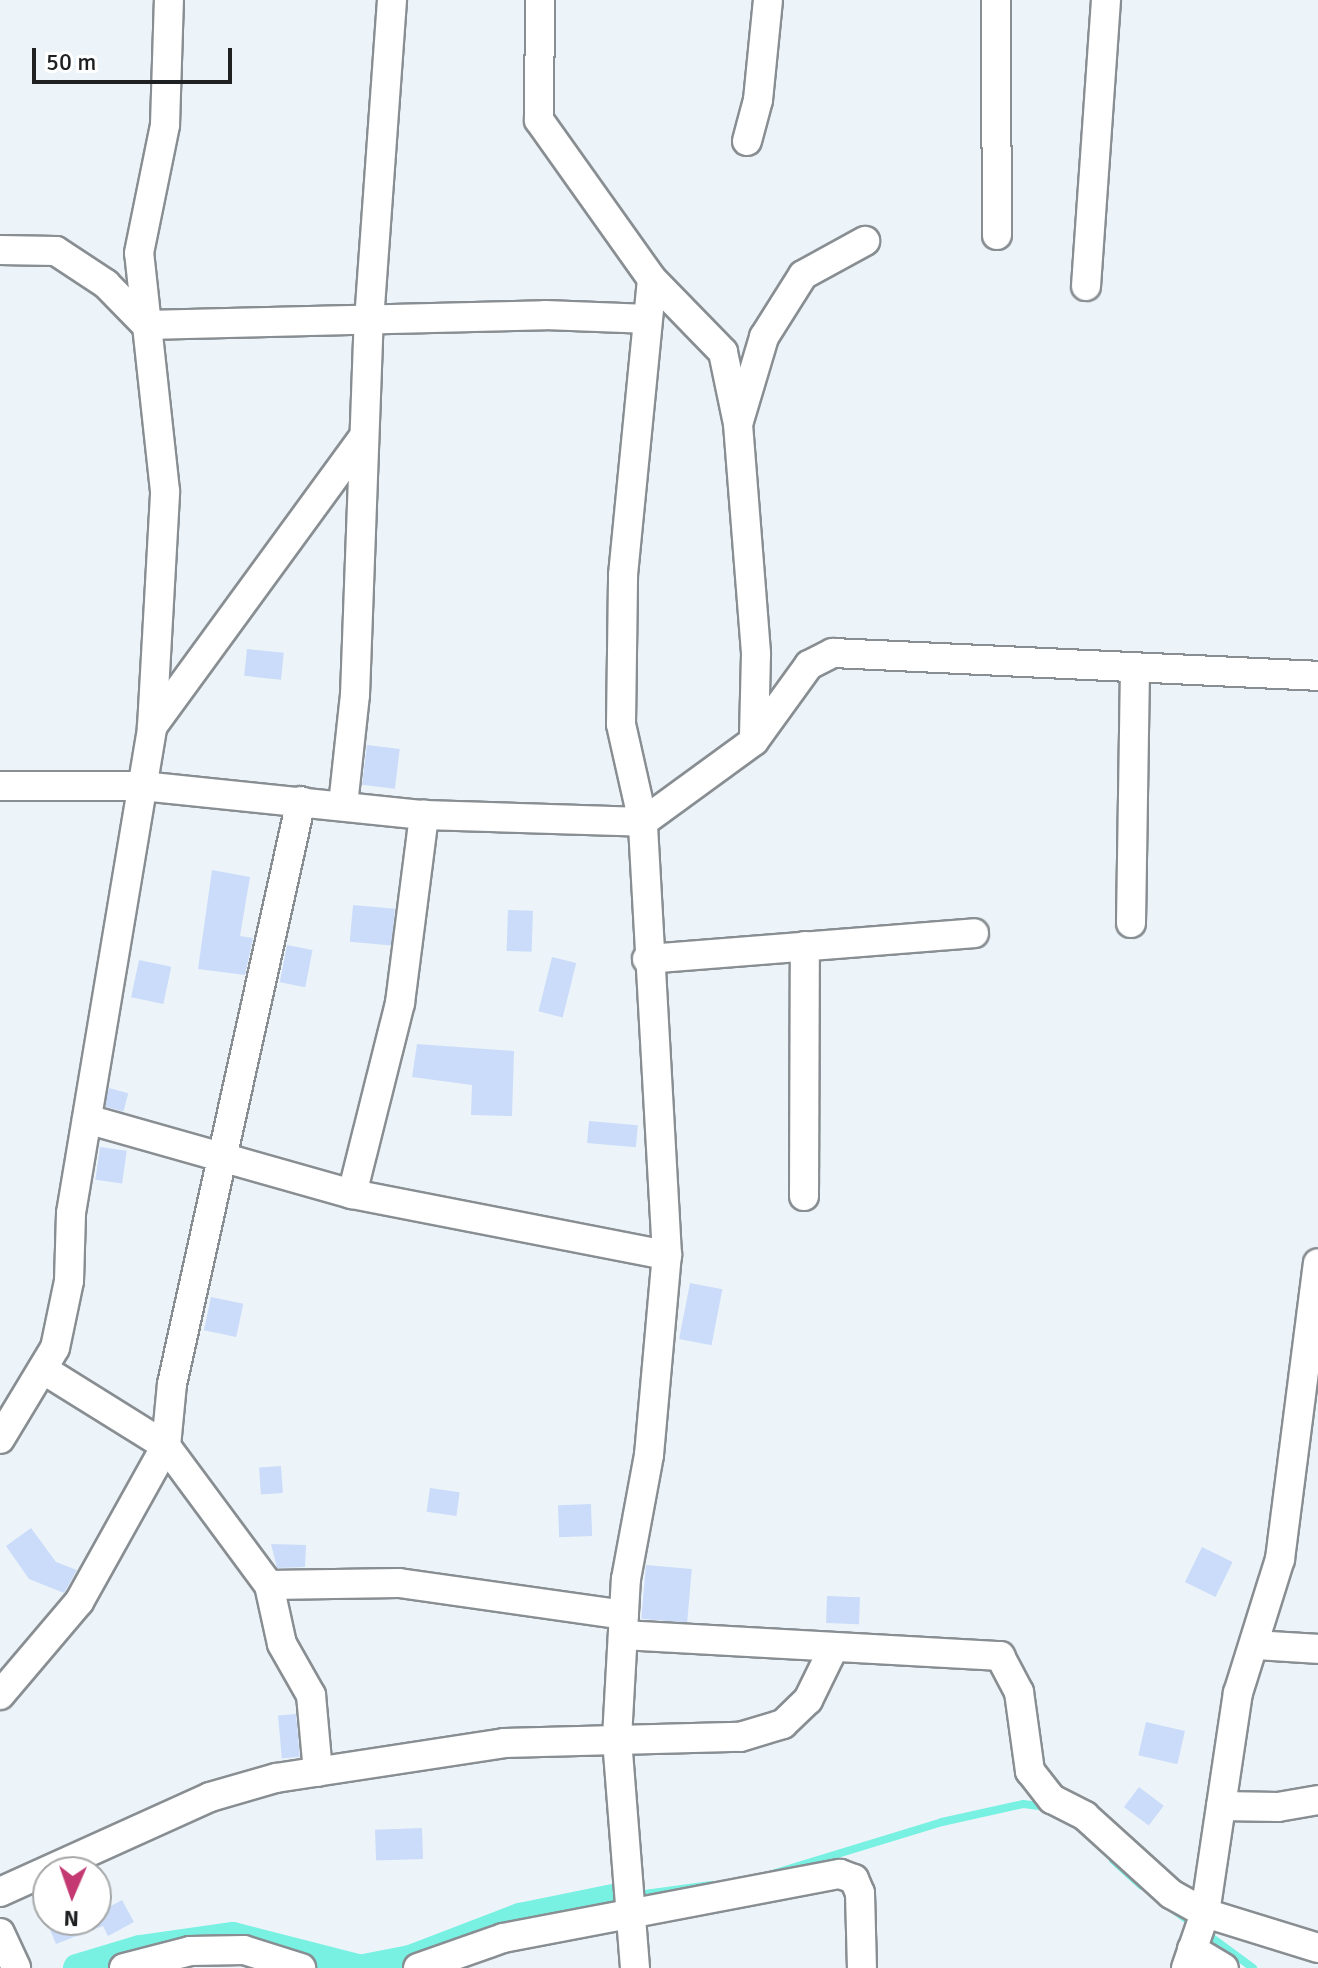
<!DOCTYPE html>
<html>
<head>
<meta charset="utf-8">
<style>
  body { margin:0 }
  #map { position:relative; width:1318px; height:1968px; overflow:hidden; background:#edf4f9; font-family:Signika,sans-serif }
  div>[style] { position:absolute }
  [style*='--x'] { left:calc(var(--x)*1px); top:calc(var(--y)*1px); width:calc(var(--w)*1px); rotate:calc(var(--a)*1deg) }
  .stream>* { height:8px; margin:-4px; padding:0 4px; transform-origin:4px; border-radius:4px; background:#78f1e2 }
  .canal>* { height:28px; margin:-14px; padding:0 14px; transform-origin:14px; border-radius:14px; background:#78f1e2 }
  .building>* { inset:0; background:#cadcf9; transform-origin:0 0 }
  .roads { filter:drop-shadow(2px 0 #888e92) drop-shadow(-2px 0 #888e92) drop-shadow(0 2px #888e92) drop-shadow(0 -2px #888e92) }
  .minor>* { height:28px; margin:-14px; padding:0 14px; transform-origin:14px; border-radius:14px; background:#fff }
  span { translate:-50% -50%; white-space:nowrap; text-align:center; line-height:1.15; -webkit-text-stroke:6px #fff; paint-order:stroke }
  .north { position:absolute; left:32px; top:1856px; width:80px; height:80px; box-sizing:border-box; background:#fff; border:2px solid #a5a6a7; border-radius:50%; rotate:182deg; font-size:22px; font-weight:700; line-height:32px; text-align:center; color:#1e2022 }
  .north::after { content:''; display:block; margin:auto; width:28px; height:36px; background:#c43972; clip-path:polygon(50% 0,100% 100%,50% 72%,0 100%) }
  .scale { position:absolute; left:32px; top:48px; width:200px; height:36px; box-sizing:border-box; border:4px solid #1e2022; border-top:0; padding-left:10px; font-size:24px; line-height:28px; white-space:nowrap; color:#1e2022; -webkit-text-stroke:6px #fff; paint-order:stroke }
</style>
</head>
<body>
<div id="map">
  <div class="stream">
    <div style="--x:1113;--y:1860;--w:38;--a:42"></div>
    <div style="--x:772;--y:1874;--w:178;--a:-17"></div>
    <div style="--x:942;--y:1822;--w:83;--a:-12.5"></div>
    <div style="--x:1023;--y:1804;--w:25;--a:7"></div>
    <div style="--x:637;--y:1895;--w:75;--a:-7.7"></div>
    <div style="--x:1174;--y:1910;--w:98;--a:36.3"></div>
  </div>
  <div class="canal">
    <div style="--x:77;--y:1968;--w:66;--a:-16.8"></div>
    <div style="--x:140;--y:1949;--w:94;--a:-8"></div>
    <div style="--x:233;--y:1936;--w:129;--a:14.4"></div>
    <div style="--x:364;--y:1968;--w:47;--a:-11.1"></div>
    <div style="--x:410;--y:1959;--w:118;--a:-20.9"></div>
    <div style="--x:520;--y:1917;--w:95;--a:-11.5"></div>
  </div>
  <div class="building">
    <div style="left:247px;top:649px;width:37px;height:27px;rotate:6deg"></div>
    <div style="left:367px;top:745px;width:33px;height:40px;rotate:7deg"></div>
    <div style="clip-path:polygon(212px 870px,250px 877px,240px 936px,253px 938px,245px 975px,198px 969px)"></div>
    <div style="left:353px;top:905px;width:42px;height:37px;rotate:5deg"></div>
    <div style="left:508px;top:910px;width:25px;height:41px;rotate:2deg"></div>
    <div style="left:287px;top:945px;width:26px;height:38px;rotate:11deg"></div>
    <div style="left:552px;top:957px;width:25px;height:56px;rotate:14deg"></div>
    <div style="left:139px;top:960px;width:33px;height:38px;rotate:12deg"></div>
    <div style="clip-path:polygon(417px 1044px,514px 1051px,512px 1116px,471px 1115px,472px 1085px,412px 1077px)"></div>
    <div style="left:109px;top:1088px;width:20px;height:19px;rotate:15deg"></div>
    <div style="left:589px;top:1121px;width:49px;height:22px;rotate:5deg"></div>
    <div style="left:100px;top:1147px;width:27px;height:33px;rotate:8deg"></div>
    <div style="left:690px;top:1283px;width:33px;height:57px;rotate:11deg"></div>
    <div style="left:211px;top:1297px;width:33px;height:34px;rotate:12deg"></div>
    <div style="left:281px;top:1466px;width:27px;height:22px;rotate:86deg"></div>
    <div style="left:430px;top:1488px;width:30px;height:24px;rotate:8deg"></div>
    <div style="left:591px;top:1504px;width:32px;height:33px;rotate:88deg"></div>
    <div style="clip-path:polygon(31px 1528px,56px 1562px,77px 1570px,64px 1593px,29px 1579px,6px 1546px)"></div>
    <div style="clip-path:polygon(271px 1544px,306px 1545px,305px 1567px,277px 1568px)"></div>
    <div style="left:1202px;top:1547px;width:34px;height:39px;rotate:26deg"></div>
    <div style="left:646px;top:1565px;width:46px;height:54px;rotate:5deg"></div>
    <div style="left:827px;top:1596px;width:33px;height:27px;rotate:2deg"></div>
    <div style="left:296px;top:1714px;width:43px;height:18px;rotate:85deg"></div>
    <div style="left:1146px;top:1722px;width:40px;height:34px;rotate:13deg"></div>
    <div style="left:1139px;top:1787px;width:31px;height:25px;rotate:37deg"></div>
    <div style="left:422px;top:1828px;width:31px;height:47px;rotate:88deg"></div>
    <div style="clip-path:polygon(122px 1900px,134px 1922px,108px 1936px,103px 1926px,56px 1944px,46px 1920px,99px 1920px,96px 1914px)"></div>
  </div>
  <div class="roads">
    <div class="minor">
      <div style="--x:540;--y:0;--w:120;--a:90.5"></div>
      <div style="--x:539;--y:120;--w:195;--a:54.6"></div>
      <div style="--x:652;--y:279;--w:102;--a:45.8"></div>
      <div style="--x:723;--y:352;--w:74;--a:78.2"></div>
      <div style="--x:738;--y:424;--w:231;--a:85.5"></div>
      <div style="--x:756;--y:654;--w:82;--a:91.4"></div>
      <div style="--x:996;--y:0;--w:235;--a:89.8"></div>
      <div style="--x:747;--y:141;--w:42;--a:-75"></div>
      <div style="--x:758;--y:100;--w:100;--a:-84.3"></div>
      <div style="--x:0;--y:250;--w:56;--a:1"></div>
      <div style="--x:56;--y:251;--w:60;--a:33.4"></div>
      <div style="--x:106;--y:284;--w:57;--a:45.7"></div>
      <div style="--x:146;--y:325;--w:399;--a:-1.4"></div>
      <div style="--x:545;--y:315;--w:102;--a:2.2"></div>
      <div style="--x:1086;--y:286;--w:287;--a:-86"></div>
      <div style="--x:739;--y:421;--w:88;--a:-73.4"></div>
      <div style="--x:764;--y:337;--w:73;--a:-57.8"></div>
      <div style="--x:803;--y:275;--w:71;--a:-28.7"></div>
      <div style="--x:152;--y:727;--w:358;--a:-53.9"></div>
      <div style="--x:0;--y:786;--w:142;--a:0"></div>
      <div style="--x:142;--y:786;--w:283;--a:5.9"></div>
      <div style="--x:424;--y:815;--w:219;--a:1.8"></div>
      <div style="--x:643;--y:822;--w:137;--a:-36.1"></div>
      <div style="--x:754;--y:741;--w:94;--a:-54.1"></div>
      <div style="--x:809;--y:665;--w:27;--a:-27"></div>
      <div style="--x:833;--y:653;--w:486;--a:2.7"></div>
      <div style="--x:343;--y:805;--w:111;--a:-83.8"></div>
      <div style="--x:355;--y:695;--w:374;--a:-87.9"></div>
      <div style="--x:369;--y:321;--w:322;--a:-85.9"></div>
      <div style="--x:1131;--y:923;--w:251;--a:-89.1"></div>
      <div style="--x:647;--y:959;--w:328;--a:-4.5"></div>
      <div style="--x:87;--y:1119;--w:275;--a:15.8"></div>
      <div style="--x:352;--y:1194;--w:321;--a:11"></div>
      <div style="--x:352;--y:1194;--w:197;--a:-75.9"></div>
      <div style="--x:400;--y:1003;--w:190;--a:-82.7"></div>
      <div style="--x:804;--y:1196;--w:250;--a:-89.8"></div>
      <div style="--x:44;--y:1370;--w:144;--a:31.9"></div>
      <div style="--x:166;--y:1446;--w:173;--a:53.5"></div>
      <div style="--x:269;--y:1585;--w:60;--a:77.6"></div>
      <div style="--x:282;--y:1644;--w:59;--a:60.4"></div>
      <div style="--x:311;--y:1695;--w:77;--a:84.8"></div>
      <div style="--x:0;--y:1439;--w:106;--a:-58.9"></div>
      <div style="--x:55;--y:1348;--w:68;--a:-78.2"></div>
      <div style="--x:69;--y:1281;--w:68;--a:-88.3"></div>
      <div style="--x:71;--y:1213;--w:493;--a:-80.5"></div>
      <div style="--x:152;--y:727;--w:236;--a:-86.8"></div>
      <div style="--x:165;--y:491;--w:239;--a:-96.2"></div>
      <div style="--x:139;--y:253;--w:131;--a:-78.5"></div>
      <div style="--x:165;--y:125;--w:125;--a:-88.2"></div>
      <div style="--x:269;--y:1585;--w:130;--a:-0.9"></div>
      <div style="--x:399;--y:1583;--w:227;--a:8.1"></div>
      <div style="--x:623;--y:1635;--w:378;--a:3.2"></div>
      <div style="--x:1000;--y:1656;--w:41;--a:62.2"></div>
      <div style="--x:1019;--y:1692;--w:80;--a:82.1"></div>
      <div style="--x:1030;--y:1771;--w:36;--a:52"></div>
      <div style="--x:1052;--y:1799;--w:37;--a:27"></div>
      <div style="--x:1085;--y:1816;--w:116;--a:42.2"></div>
      <div style="--x:1171;--y:1894;--w:39;--a:29"></div>
      <div style="--x:1205;--y:1913;--w:118;--a:17.2"></div>
      <div style="--x:1255;--y:1645;--w:63;--a:3.6"></div>
      <div style="--x:0;--y:1695;--w:122;--a:-49.7"></div>
      <div style="--x:79;--y:1602;--w:179;--a:-60.9"></div>
      <div style="--x:166;--y:1446;--w:62;--a:-84.5"></div>
      <div style="--x:172;--y:1384;--w:597;--a:-77.52"></div>
      <div style="--x:1221;--y:1806;--w:57;--a:1"></div>
      <div style="--x:1278;--y:1807;--w:41;--a:-9.9"></div>
      <div style="--x:0;--y:1892;--w:230;--a:-24.3"></div>
      <div style="--x:210;--y:1797;--w:69;--a:-16.1"></div>
      <div style="--x:276;--y:1778;--w:231;--a:-8.7"></div>
      <div style="--x:504;--y:1743;--w:236;--a:-1.5"></div>
      <div style="--x:740;--y:1737;--w:45;--a:-16.8"></div>
      <div style="--x:783;--y:1724;--w:35;--a:-44"></div>
      <div style="--x:808;--y:1700;--w:57;--a:-63.9"></div>
      <div style="--x:0;--y:1933;--w:38;--a:65"></div>
      <div style="--x:1192;--y:1949;--w:37;--a:31"></div>
      <div style="--x:124;--y:1968;--w:68;--a:-14.4"></div>
      <div style="--x:190;--y:1951;--w:54;--a:-1.1"></div>
      <div style="--x:244;--y:1950;--w:60;--a:17.5"></div>
      <div style="--x:418;--y:1968;--w:90;--a:-19.4"></div>
      <div style="--x:503;--y:1938;--w:343;--a:-10.8"></div>
      <div style="--x:840;--y:1874;--w:15;--a:20"></div>
      <div style="--x:854;--y:1879;--w:15;--a:67"></div>
      <div style="--x:860;--y:1893;--w:75;--a:88.5"></div>
      <div style="--x:635;--y:1968;--w:231;--a:-94.5"></div>
      <div style="--x:617;--y:1738;--w:159;--a:-86.8"></div>
      <div style="--x:626;--y:1579;--w:126;--a:-79.5"></div>
      <div style="--x:649;--y:1455;--w:201;--a:-84.9"></div>
      <div style="--x:667;--y:1255;--w:434;--a:-93.2"></div>
      <div style="--x:643;--y:822;--w:100;--a:-102.7"></div>
      <div style="--x:621;--y:724;--w:149;--a:-89.2"></div>
      <div style="--x:623;--y:575;--w:297;--a:-84.4"></div>
      <div style="--x:1186;--y:1968;--w:58;--a:-70.9"></div>
      <div style="--x:1205;--y:1913;--w:222;--a:-81.5"></div>
      <div style="--x:1238;--y:1693;--w:140;--a:-72.6"></div>
      <div style="--x:1280;--y:1559;--w:298;--a:-82.7"></div>
    </div>
  </div>
  <div class="north">N</div>
  <div class="scale">50 m</div>
</div>
</body>
</html>
